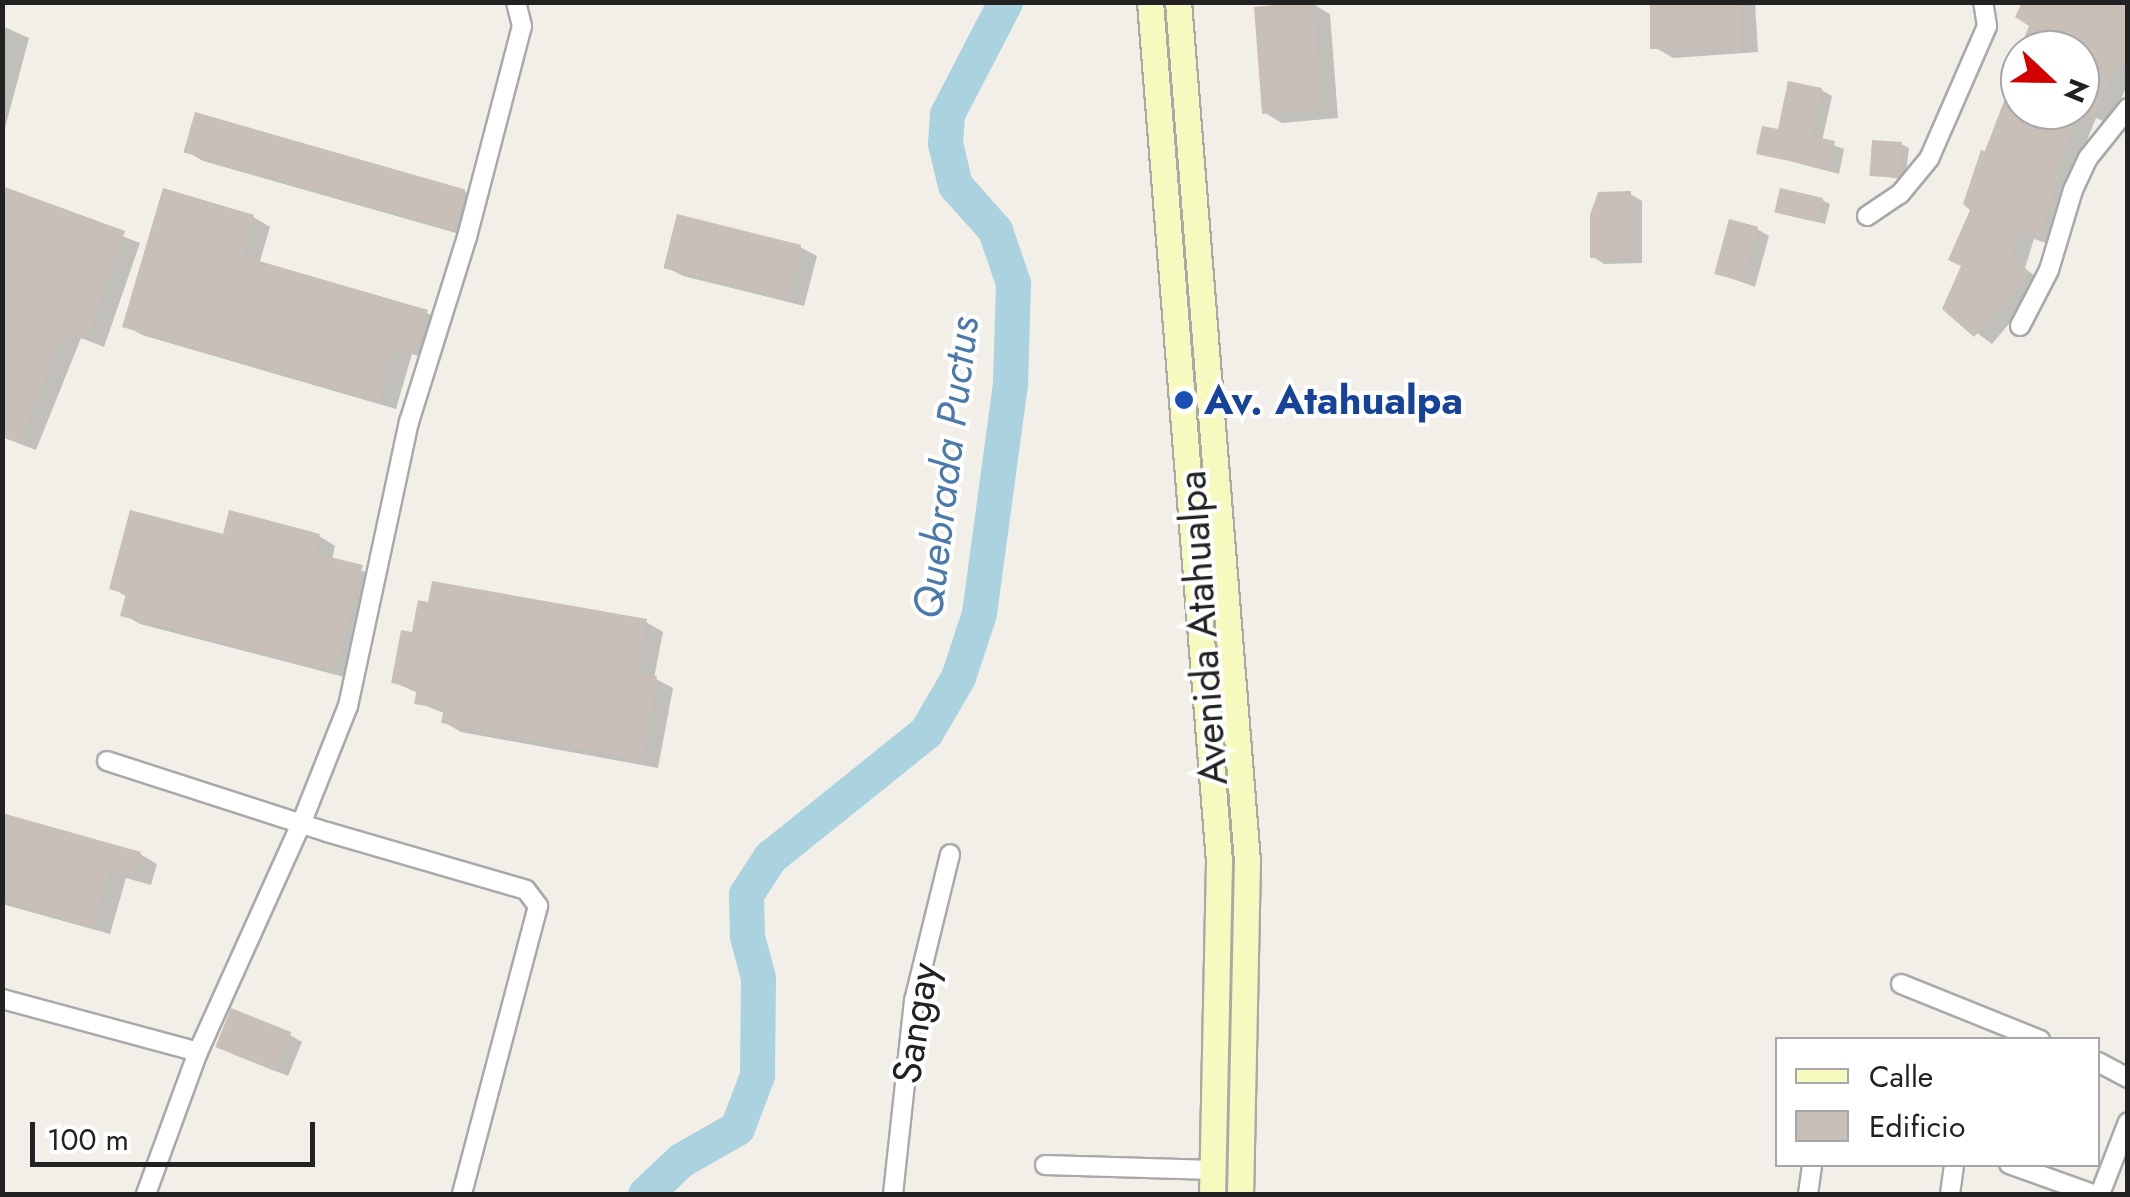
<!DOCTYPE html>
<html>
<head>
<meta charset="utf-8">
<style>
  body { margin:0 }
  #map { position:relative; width:2130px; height:1197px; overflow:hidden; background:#f2efe9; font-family:Jost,sans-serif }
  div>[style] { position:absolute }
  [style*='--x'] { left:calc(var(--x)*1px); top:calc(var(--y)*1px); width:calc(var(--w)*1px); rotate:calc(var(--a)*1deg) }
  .shadow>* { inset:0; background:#0003 }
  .river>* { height:35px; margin:-17.5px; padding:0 17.5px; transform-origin:17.5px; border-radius:17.5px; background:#aad3df }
  .building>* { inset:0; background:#c7bfb8; transform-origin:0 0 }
  .roads { filter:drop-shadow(2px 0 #a9a9a9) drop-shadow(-2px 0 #a9a9a9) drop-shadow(0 2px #a9a9a9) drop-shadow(0 -2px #a9a9a9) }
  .minor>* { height:18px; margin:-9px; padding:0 9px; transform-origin:9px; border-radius:9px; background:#fff }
  .secondary>* { height:25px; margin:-12.5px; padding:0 12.5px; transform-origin:12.5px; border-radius:12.5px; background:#f7fabf }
  .dots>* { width:28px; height:28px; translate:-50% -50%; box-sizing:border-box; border:5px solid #fff; border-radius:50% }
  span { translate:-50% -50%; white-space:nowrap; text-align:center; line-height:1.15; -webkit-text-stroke:8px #fff; paint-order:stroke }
  .transit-label { font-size:40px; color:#164399; font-weight:700 }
  .left { translate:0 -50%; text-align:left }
  .street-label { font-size:40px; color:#222 }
  .water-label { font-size:42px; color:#4a7aab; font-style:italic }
  .frame { position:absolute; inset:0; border:5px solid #222; pointer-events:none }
  .legend { position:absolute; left:1775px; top:1037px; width:325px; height:130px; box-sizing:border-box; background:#fff; border:2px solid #a7a7a7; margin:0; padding:12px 18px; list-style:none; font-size:30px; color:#222 }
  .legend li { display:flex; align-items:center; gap:20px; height:50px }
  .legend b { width:50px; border:2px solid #a7a7a7 }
  .north { position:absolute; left:2000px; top:30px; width:100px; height:100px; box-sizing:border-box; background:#fff; border:2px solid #a7a7a7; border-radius:50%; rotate:112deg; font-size:28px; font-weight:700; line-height:40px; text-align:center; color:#222 }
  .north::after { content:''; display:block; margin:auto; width:35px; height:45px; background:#d40000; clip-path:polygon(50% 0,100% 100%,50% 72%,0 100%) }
  .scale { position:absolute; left:30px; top:1122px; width:285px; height:45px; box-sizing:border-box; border:5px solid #222; border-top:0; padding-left:12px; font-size:30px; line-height:35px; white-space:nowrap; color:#222; -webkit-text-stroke:8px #fff; paint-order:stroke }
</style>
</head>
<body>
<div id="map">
  <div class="shadow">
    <div style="clip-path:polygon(1653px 2px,1755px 2px,1758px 52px,1673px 58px,1656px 48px)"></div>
    <div style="clip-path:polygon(2128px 2px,2128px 83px,2110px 124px,2096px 118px,2069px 185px,2055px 246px,2034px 239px,2025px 268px,2043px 283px,1992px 344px,1945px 309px,1964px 266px,1973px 210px,1966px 203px,2020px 58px,2020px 110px,2080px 110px,2080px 50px,2023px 50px)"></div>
    <div style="clip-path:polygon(1313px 4px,1330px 14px,1338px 118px,1282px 123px,1265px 113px)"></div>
    <div style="clip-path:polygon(2px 26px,29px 38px,5px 128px,2px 127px)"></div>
    <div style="clip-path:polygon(1821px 90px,1832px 96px,1822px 141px,1844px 149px,1839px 174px,1759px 153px)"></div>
    <div style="clip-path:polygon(1901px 144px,1909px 148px,1905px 180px,1872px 174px)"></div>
    <div style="clip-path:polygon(186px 151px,464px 191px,481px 201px,470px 237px,203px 161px)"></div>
    <div style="clip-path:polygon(2px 189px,140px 243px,104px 347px,81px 338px,36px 450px,2px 437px)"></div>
    <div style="clip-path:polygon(1630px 194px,1642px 201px,1642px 263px,1604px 264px,1592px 256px)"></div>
    <div style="clip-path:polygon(1822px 200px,1830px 204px,1825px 224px,1777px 211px)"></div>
    <div style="clip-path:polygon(253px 217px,270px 227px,259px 264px,427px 313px,444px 322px,433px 360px,412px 354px,396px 409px,142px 335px,125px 325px)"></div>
    <div style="clip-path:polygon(1757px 229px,1769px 236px,1755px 287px,1717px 273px)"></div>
    <div style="clip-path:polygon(800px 247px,817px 256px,804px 306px,683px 276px,666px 267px)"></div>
    <div style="clip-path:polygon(319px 536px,335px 546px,332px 560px,379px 577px,352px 679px,140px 624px,123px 614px,127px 597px,112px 588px,224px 537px)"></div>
    <div style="clip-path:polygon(646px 622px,663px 632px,654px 678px,673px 688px,658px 768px,461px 732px,444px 722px,446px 714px,417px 702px,418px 693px,393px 682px)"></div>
    <div style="clip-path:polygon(2px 815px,140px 854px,157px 864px,151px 885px,126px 878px,110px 934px,2px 904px)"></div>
    <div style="clip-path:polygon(290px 1035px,302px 1042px,288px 1076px,231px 1053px)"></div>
  </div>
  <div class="river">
    <div style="--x:645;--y:1194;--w:50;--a:-43.4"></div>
    <div style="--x:681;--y:1160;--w:64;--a:-29.7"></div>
    <div style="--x:737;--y:1128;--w:57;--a:-69.3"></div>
    <div style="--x:757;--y:1075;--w:97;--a:-89.4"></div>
    <div style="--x:758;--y:978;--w:43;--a:-104.7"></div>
    <div style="--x:747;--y:936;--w:42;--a:-91.4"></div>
    <div style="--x:746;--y:894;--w:44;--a:-57"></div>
    <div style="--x:770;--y:857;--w:200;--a:-38.7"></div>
    <div style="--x:926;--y:732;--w:64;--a:-59.8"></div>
    <div style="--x:958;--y:677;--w:67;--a:-71.8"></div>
    <div style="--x:979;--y:613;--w:231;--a:-82.3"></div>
    <div style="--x:1010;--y:384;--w:101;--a:-88.3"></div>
    <div style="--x:1013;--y:283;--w:56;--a:-108.8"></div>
    <div style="--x:995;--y:230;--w:60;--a:-131.6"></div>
    <div style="--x:955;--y:185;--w:43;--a:-103.4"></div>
    <div style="--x:945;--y:143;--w:29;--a:-86"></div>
    <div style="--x:947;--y:114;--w:126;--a:-62.6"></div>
  </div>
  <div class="building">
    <div style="clip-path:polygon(1302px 2px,1313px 2px,1322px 109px,1262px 114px,1254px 7px)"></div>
    <div style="left:1650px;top:2px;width:90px;height:47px"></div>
    <div style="clip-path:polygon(2022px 2px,2128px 2px,2128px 68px,2117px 63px,2094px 117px,2080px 111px,2080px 50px,2019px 50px,2029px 26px,2015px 17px)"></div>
    <div style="clip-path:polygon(2019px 64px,2020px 110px,2080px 110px,2054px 174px,2059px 176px,2039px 239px,2018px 232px,2010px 257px,2029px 273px,1974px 337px,1942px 309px,1961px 266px,1948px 260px,1970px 210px,1963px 204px,1981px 150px,1985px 151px)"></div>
    <div style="clip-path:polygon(1788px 81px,1822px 88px,1812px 136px,1835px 141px,1829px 169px,1756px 154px,1762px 126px,1778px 129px)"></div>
    <div style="left:195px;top:112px;width:281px;height:42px;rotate:16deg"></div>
    <div style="left:1872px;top:140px;width:30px;height:36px;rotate:4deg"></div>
    <div style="clip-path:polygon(2px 186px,125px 231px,87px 339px,63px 331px,19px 443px,2px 436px)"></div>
    <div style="clip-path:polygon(163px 188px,254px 215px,242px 256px,428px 310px,416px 353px,394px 347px,378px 401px,122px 327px)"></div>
    <div style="left:1780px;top:188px;width:44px;height:25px;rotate:13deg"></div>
    <div style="clip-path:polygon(1631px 191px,1631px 258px,1590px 258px,1590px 215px,1598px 192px)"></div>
    <div style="left:677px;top:214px;width:128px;height:56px;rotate:14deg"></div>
    <div style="left:1729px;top:219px;width:30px;height:57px;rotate:15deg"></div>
    <div style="clip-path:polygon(130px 510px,223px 534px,229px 510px,320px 534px,314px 553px,363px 565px,335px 671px,120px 616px,126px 594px,109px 589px)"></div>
    <div style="clip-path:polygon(432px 581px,647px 619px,637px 672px,657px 676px,642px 760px,441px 723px,444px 709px,414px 704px,417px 688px,391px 683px,401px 630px,412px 632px,418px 600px,428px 602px)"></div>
    <div style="clip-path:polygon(2px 813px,141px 852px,134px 877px,109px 870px,93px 927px,2px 901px)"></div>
    <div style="left:231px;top:1008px;width:65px;height:42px;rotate:22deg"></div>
  </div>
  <div class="roads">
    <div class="minor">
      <div style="--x:1867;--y:216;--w:40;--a:-34"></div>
      <div style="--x:1900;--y:194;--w:45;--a:-50.4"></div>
      <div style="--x:1929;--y:159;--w:145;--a:-66.4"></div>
      <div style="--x:1987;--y:26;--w:24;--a:-99"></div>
      <div style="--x:2020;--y:326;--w:63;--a:-62.6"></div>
      <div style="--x:2049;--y:270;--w:84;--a:-73.3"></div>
      <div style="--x:2073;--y:190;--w:35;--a:-65"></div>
      <div style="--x:2088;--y:158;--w:64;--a:-51.3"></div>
      <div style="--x:107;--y:761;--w:231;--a:17.9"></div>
      <div style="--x:327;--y:832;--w:207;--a:16.2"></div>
      <div style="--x:526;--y:890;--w:20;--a:53"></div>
      <div style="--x:538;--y:906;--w:298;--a:104.8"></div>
      <div style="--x:1901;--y:984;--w:150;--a:21.9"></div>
      <div style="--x:2;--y:999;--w:203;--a:15.1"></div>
      <div style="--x:2098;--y:1062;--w:34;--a:28"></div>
      <div style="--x:2009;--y:1164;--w:89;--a:19.7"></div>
      <div style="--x:1045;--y:1165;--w:169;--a:1.7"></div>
      <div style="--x:146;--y:1194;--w:151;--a:-69.9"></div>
      <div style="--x:198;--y:1052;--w:250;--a:-65.7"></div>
      <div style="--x:301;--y:824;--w:127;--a:-68.3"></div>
      <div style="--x:348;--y:706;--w:290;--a:-77.9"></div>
      <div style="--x:409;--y:422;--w:194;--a:-72.6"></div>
      <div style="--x:467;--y:237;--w:218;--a:-75.4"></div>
      <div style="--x:522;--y:26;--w:25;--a:-104"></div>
      <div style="--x:893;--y:1194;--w:194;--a:-83.8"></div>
      <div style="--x:914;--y:1001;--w:151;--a:-76.2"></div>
      <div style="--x:1808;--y:1194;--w:30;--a:-82"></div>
      <div style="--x:1950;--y:1194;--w:30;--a:-82"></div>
      <div style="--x:2100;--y:1194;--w:77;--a:-68.7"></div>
    </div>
    <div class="secondary">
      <div style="--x:1150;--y:2;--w:863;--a:85.41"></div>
      <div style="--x:1219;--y:862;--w:332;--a:91.2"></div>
      <div style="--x:1178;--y:2;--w:862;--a:85.41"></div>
      <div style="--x:1247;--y:861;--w:333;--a:91.2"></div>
    </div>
  </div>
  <div class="dots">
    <div style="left:1184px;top:400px;background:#1a4fb4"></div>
  </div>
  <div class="transit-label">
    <span class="left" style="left:1204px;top:400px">Av. Atahualpa</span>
  </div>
  <div class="street-label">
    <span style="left:1202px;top:628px;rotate:-94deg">Avenida Atahualpa</span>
    <span style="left:915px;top:1023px;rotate:-81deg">Sangay</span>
  </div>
  <div class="water-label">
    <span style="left:946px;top:468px;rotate:-83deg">Quebrada Puctus</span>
  </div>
  <div class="frame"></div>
  <ul class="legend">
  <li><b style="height:12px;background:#f7fabf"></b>Calle</li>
  <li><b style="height:28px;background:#c7bfb8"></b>Edificio</li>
  </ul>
  <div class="north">N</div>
  <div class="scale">100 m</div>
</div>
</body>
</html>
